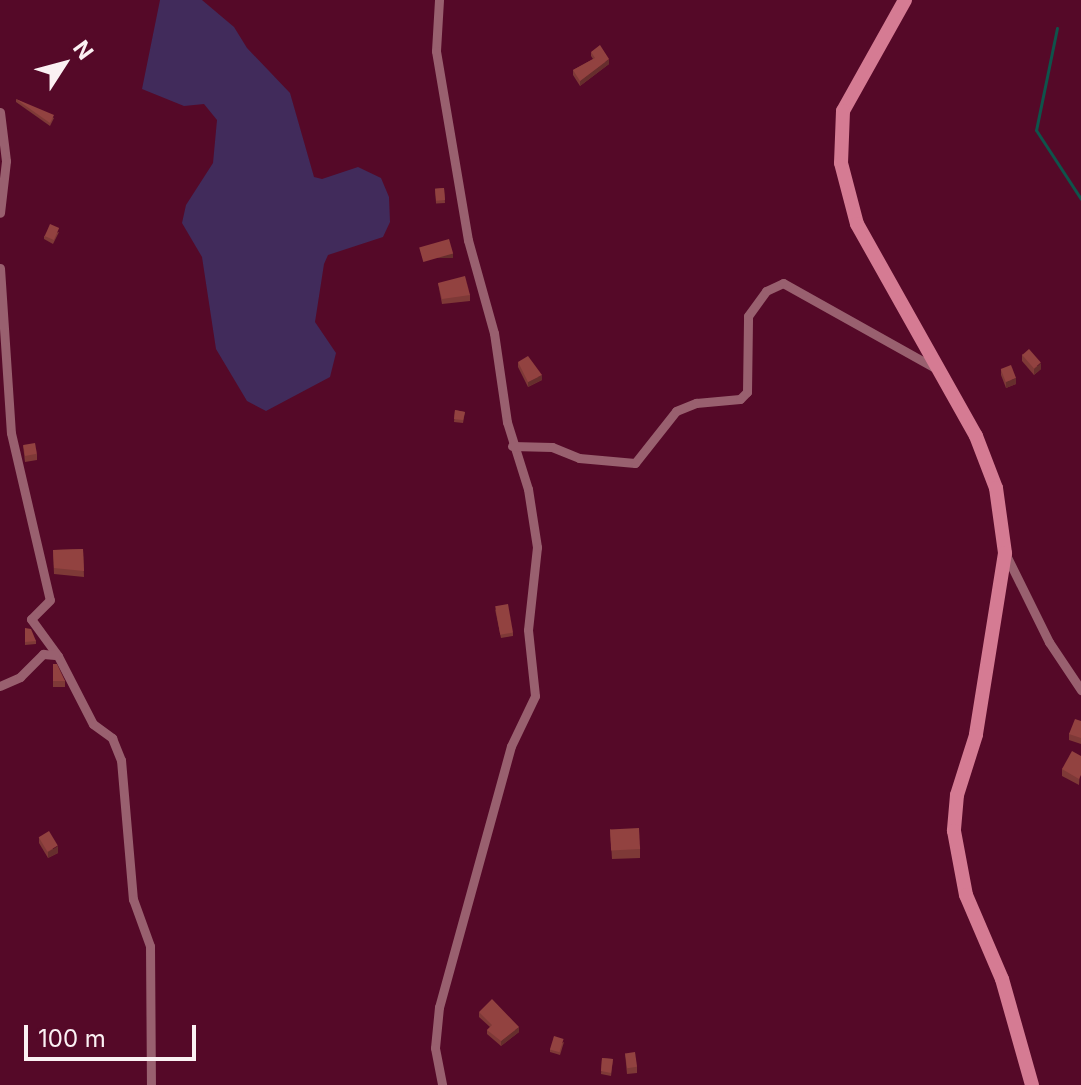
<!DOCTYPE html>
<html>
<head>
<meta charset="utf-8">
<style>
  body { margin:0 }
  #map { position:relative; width:1081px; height:1085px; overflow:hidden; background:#550928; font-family:Inter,sans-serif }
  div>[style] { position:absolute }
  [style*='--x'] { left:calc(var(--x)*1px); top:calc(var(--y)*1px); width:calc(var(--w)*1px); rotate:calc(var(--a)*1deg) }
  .green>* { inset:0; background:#412b5b }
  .stream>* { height:3px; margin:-1.5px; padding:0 1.5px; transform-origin:1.5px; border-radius:1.5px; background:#0f534b }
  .street>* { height:9px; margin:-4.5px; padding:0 4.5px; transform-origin:4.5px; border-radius:4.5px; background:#99606f }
  .secondary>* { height:14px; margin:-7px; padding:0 7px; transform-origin:7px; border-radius:7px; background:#d57b93 }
  .wall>* { inset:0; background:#7e3937; transform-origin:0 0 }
  .shaded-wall>* { inset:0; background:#662e2d; transform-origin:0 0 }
  .building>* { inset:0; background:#924240; transform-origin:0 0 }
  span { translate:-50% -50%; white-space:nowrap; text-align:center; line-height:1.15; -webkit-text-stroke:6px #550928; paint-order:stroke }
  .north { position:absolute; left:24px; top:24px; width:80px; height:80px; -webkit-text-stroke:6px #550928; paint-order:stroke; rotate:54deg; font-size:22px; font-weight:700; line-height:32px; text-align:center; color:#fbf1f3 }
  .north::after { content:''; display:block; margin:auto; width:28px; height:36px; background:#fbf1f3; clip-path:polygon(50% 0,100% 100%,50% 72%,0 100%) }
  .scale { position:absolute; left:24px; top:1025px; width:172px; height:36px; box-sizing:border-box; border:4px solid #fbf1f3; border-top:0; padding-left:10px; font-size:24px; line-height:28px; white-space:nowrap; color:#fbf1f3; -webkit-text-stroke:6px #550928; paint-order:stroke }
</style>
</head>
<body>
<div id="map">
  <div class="green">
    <div style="clip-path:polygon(160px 0,202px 0,234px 27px,247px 48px,290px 93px,314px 177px,322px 179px,358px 167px,381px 178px,389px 197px,390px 222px,383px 237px,328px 255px,324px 264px,315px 322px,336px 353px,330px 377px,266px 411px,247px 401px,216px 349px,202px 257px,182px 223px,186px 205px,213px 163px,217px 120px,204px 104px,184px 106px,142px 89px)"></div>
  </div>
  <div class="stream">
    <div style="--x:1057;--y:28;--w:104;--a:101.6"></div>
    <div style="--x:1036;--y:130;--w:82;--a:56.9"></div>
  </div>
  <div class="street">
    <div style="--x:439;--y:0;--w:51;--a:93.4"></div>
    <div style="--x:436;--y:51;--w:192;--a:80.4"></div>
    <div style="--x:468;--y:240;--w:97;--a:74.4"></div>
    <div style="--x:494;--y:333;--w:90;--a:81.7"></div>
    <div style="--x:507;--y:422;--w:70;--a:72.6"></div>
    <div style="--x:528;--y:489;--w:59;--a:81.2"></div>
    <div style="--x:537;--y:547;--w:83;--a:96.2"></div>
    <div style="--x:528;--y:630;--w:66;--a:83.9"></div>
    <div style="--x:535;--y:696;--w:55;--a:115.6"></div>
    <div style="--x:511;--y:746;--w:271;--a:105.4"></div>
    <div style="--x:439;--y:1007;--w:41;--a:95.6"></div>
    <div style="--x:435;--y:1048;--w:38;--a:79"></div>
    <div style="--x:0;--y:112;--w:49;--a:83"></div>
    <div style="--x:6;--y:161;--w:52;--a:96.6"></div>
    <div style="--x:0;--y:268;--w:165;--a:86.2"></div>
    <div style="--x:11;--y:433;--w:171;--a:76.9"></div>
    <div style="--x:50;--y:600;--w:27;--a:135"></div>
    <div style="--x:31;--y:619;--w:46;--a:53.9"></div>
    <div style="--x:58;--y:656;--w:76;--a:62.8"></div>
    <div style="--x:93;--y:724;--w:24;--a:36"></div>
    <div style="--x:112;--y:738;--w:24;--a:68"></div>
    <div style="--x:121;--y:760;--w:140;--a:85.1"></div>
    <div style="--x:133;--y:899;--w:50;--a:70.1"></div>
    <div style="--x:150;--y:946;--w:139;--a:89.6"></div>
    <div style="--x:512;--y:446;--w:40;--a:1.4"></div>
    <div style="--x:552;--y:447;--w:29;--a:22"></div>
    <div style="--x:579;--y:458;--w:56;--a:5.1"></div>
    <div style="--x:635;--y:463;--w:66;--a:-51.7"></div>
    <div style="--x:676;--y:411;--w:22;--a:-22"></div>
    <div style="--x:696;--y:403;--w:44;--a:-5.2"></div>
    <div style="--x:740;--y:399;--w:10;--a:-45"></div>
    <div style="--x:747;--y:392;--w:76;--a:-89.2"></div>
    <div style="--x:748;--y:316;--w:31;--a:-54"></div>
    <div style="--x:766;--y:291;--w:19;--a:-25"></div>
    <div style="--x:783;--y:283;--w:176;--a:29.2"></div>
    <div style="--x:1007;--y:557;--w:95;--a:63.7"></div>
    <div style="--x:1049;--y:642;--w:58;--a:56.3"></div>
    <div style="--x:0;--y:686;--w:22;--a:-24"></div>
    <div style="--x:20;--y:677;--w:33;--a:-45"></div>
    <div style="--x:43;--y:654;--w:12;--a:5"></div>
  </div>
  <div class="secondary">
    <div style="--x:905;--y:0;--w:127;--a:119.2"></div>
    <div style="--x:843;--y:111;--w:52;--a:92.2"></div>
    <div style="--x:841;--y:163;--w:63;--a:75.3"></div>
    <div style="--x:857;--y:224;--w:243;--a:60.7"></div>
    <div style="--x:976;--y:436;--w:56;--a:69"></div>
    <div style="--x:996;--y:488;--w:66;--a:82.1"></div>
    <div style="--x:1005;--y:553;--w:184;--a:99.1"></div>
    <div style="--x:976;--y:735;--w:63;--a:107.6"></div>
    <div style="--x:957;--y:795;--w:36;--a:95"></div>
    <div style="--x:954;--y:831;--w:65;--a:79.4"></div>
    <div style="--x:966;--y:895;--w:91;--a:66.8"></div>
    <div style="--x:1002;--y:979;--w:110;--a:74.2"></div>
  </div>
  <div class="wall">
    <div style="clip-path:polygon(591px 52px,609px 64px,580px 86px,573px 75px,573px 70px,593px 59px,591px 56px)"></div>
    <div style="clip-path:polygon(16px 99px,54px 118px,50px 126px,16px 102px)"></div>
    <div style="left:444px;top:188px;width:15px;height:9px;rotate:86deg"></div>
    <div style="clip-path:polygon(59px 232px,53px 244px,44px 239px,44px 236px)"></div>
    <div style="clip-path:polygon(438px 283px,470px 295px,470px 301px,442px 304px)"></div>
    <div style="clip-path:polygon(1022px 354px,1041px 369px,1034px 375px,1022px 361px)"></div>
    <div style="clip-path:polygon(518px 362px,542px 380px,528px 387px,518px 367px)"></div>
    <div style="clip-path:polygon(1001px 369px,1016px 384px,1006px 388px,1001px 375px)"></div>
    <div style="clip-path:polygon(455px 410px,465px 412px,463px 423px,454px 422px)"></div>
    <div style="clip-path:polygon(23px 445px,37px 454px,37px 460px,25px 462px)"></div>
    <div style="clip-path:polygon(83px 549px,84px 577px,54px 574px,53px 550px)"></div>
    <div style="clip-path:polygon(495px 609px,513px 633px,513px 636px,501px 638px)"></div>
    <div style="clip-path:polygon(25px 628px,36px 641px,36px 644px,25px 645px)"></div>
    <div style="clip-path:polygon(53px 664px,65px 681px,65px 687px,53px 687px)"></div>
    <div style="clip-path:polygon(1081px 721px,1081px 744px,1069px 740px,1069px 734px)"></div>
    <div style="clip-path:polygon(1081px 756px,1079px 785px,1062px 776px,1062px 769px)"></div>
    <div style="clip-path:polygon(610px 829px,640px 849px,640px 858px,612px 859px)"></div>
    <div style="clip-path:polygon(39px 837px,58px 853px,48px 858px,39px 843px)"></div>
    <div style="clip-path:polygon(479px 1012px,519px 1032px,501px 1046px,487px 1034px,487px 1030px,490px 1027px,479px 1017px)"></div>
    <div style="clip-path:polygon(564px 1042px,560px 1055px,550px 1052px,550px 1049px)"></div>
    <div style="clip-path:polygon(625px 1053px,637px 1067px,637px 1073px,627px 1074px)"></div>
    <div style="clip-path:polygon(602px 1058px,613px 1059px,611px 1076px,601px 1074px)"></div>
  </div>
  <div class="shaded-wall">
    <div style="clip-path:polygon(609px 59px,609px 64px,580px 86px,580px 81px)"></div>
    <div style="left:453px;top:253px;width:5px;height:31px;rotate:90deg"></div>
    <div style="clip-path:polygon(1041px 363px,1041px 369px,1034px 375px,1034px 369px)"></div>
    <div style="clip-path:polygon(542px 375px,542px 380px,528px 387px,528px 382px)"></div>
    <div style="clip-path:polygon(1016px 378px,1016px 384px,1006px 388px,1006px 382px)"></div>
    <div style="clip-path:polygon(58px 846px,58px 853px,48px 858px,48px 852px)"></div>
    <div style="clip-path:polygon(519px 1027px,519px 1032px,501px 1046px,501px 1041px)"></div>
  </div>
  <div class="building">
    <div style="clip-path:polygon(600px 45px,609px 59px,580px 81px,573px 70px,595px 58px,591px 52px)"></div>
    <div style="clip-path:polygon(16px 99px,54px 115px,50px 123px)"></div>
    <div style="left:444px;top:188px;width:12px;height:9px;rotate:85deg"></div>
    <div style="left:50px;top:224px;width:10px;height:13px;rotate:24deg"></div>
    <div style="left:449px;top:239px;width:15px;height:31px;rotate:74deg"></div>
    <div style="clip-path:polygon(465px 276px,470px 295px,442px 299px,438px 283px)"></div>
    <div style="left:1029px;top:349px;width:18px;height:9px;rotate:49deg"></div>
    <div style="clip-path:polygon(528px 356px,542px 375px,528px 382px,518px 362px)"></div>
    <div style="left:1011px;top:365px;width:14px;height:11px;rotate:69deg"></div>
    <div style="clip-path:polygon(455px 410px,465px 412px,463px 420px,454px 419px)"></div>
    <div style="left:35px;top:443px;width:11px;height:12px;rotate:80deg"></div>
    <div style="clip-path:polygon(83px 549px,84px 571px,54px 568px,53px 550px)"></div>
    <div style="left:508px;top:604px;width:29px;height:13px;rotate:80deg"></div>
    <div style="clip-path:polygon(25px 628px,31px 629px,36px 641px,25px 642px)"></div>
    <div style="clip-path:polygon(53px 664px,57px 664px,65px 681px,53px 681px)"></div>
    <div style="clip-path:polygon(1075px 719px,1081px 721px,1081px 738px,1069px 734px)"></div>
    <div style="clip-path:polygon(1072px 751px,1081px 756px,1081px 775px,1079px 779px,1062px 769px)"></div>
    <div style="left:639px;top:828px;width:21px;height:29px;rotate:87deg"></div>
    <div style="left:49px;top:831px;width:17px;height:12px;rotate:59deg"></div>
    <div style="clip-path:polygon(492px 999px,519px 1027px,501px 1041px,487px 1030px,492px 1025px,479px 1012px)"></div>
    <div style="left:554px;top:1036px;width:10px;height:14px;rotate:17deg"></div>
    <div style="left:635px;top:1052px;width:15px;height:10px;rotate:82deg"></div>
    <div style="clip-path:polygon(602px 1058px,613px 1059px,611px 1073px,601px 1071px)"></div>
  </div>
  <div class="north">N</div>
  <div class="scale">100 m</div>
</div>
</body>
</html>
